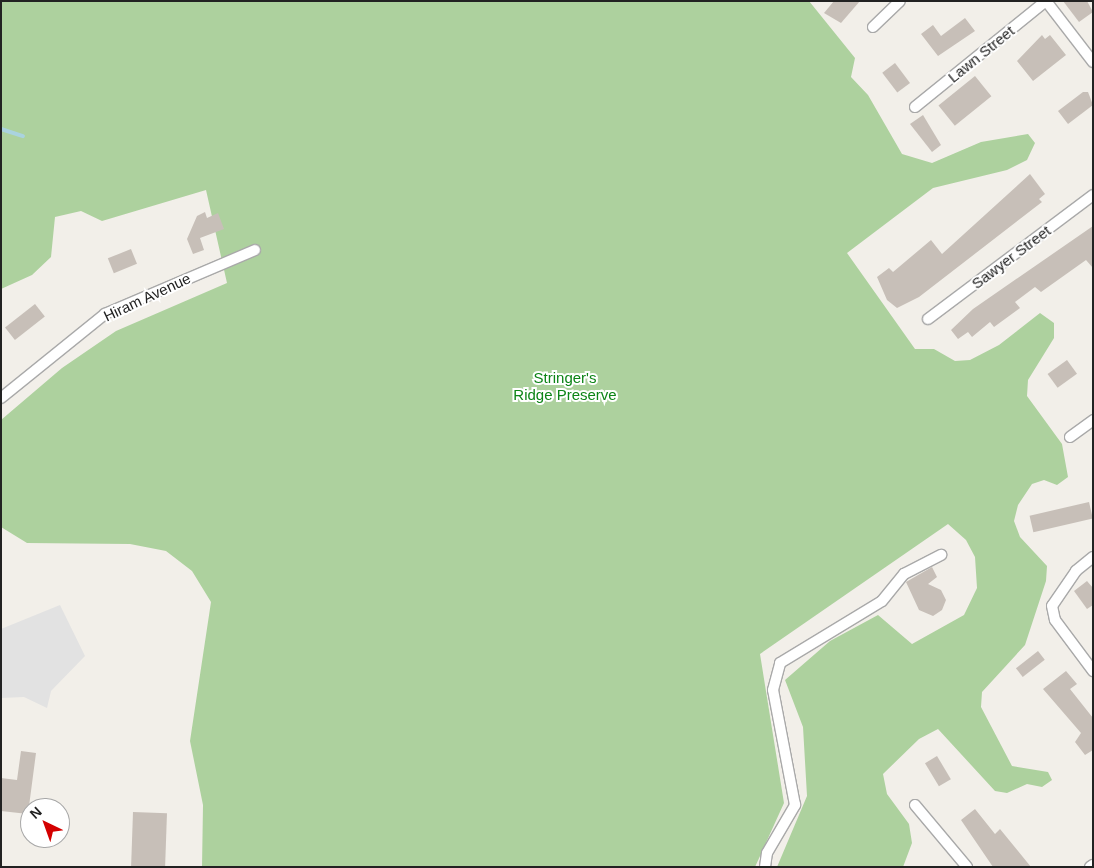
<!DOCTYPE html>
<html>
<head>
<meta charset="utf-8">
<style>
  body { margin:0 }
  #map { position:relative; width:1094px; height:868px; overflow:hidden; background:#f2efe9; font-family:Helvetica,sans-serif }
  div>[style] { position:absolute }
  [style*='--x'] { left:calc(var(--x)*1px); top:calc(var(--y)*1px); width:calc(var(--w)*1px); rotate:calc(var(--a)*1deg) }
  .forest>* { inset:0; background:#add19e }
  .parking>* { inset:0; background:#e2e2e2 }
  .stream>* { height:4px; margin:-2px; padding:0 2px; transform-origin:2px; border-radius:2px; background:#aad3df }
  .building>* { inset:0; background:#c7bfb8; transform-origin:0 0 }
  .roads { filter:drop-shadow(1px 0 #a9a9a9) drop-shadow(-1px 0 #a9a9a9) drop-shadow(0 1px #a9a9a9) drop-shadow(0 -1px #a9a9a9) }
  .street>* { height:10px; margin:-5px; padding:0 5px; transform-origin:5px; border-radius:5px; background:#fff }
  span { translate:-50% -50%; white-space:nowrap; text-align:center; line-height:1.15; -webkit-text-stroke:4px #fff; paint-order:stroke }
  .street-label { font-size:15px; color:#222 }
  .park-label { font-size:15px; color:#0c8416 }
  .frame { position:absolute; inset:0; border:2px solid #222; pointer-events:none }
  .north { position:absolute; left:20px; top:798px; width:50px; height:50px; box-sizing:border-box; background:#fff; border:1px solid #a7a7a7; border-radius:50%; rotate:318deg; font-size:14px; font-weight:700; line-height:20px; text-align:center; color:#222 }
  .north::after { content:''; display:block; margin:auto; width:18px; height:22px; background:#d40000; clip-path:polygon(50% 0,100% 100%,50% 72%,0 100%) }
</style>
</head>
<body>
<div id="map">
  <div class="forest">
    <div style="clip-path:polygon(1px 1px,809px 1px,855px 58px,851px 77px,868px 95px,902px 154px,932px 163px,981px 142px,1028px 134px,1035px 143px,1027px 160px,1007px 170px,933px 188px,847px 253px,915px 349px,934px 349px,955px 361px,970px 360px,999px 345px,1040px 313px,1054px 323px,1054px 338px,1028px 380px,1027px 396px,1062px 444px,1068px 477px,1057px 485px,1044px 480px,1032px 484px,1018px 505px,1014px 521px,1020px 537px,1047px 566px,1046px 581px,1025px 645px,982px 692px,981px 707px,1012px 766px,1048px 772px,1052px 780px,1042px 787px,1027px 784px,1007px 793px,995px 791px,938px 729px,919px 739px,883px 774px,887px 794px,909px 824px,912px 843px,903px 867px,777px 867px,807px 796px,803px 727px,785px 680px,830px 641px,878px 615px,912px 644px,964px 615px,977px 588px,975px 557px,966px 540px,948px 524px,760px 654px,784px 803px,755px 867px,202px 867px,203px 805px,190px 741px,211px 602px,192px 571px,166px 551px,130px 544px,27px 543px,1px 527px,1px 420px,62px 368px,116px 331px,227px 283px,206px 190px,102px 221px,81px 211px,55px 217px,51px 257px,32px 275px,1px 289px)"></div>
  </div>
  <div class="parking">
    <div style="clip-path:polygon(60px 605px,85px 656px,51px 691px,47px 708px,24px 697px,1px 698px,1px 629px)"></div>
  </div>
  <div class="stream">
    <div style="--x:1;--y:129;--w:23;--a:18"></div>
  </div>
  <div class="building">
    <div style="clip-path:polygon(834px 1px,860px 1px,841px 23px,824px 13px)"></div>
    <div style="clip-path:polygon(1063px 1px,1087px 1px,1093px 12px,1079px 22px)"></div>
    <div style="clip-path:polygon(965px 18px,975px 31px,938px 56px,921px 34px,933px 25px,941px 36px)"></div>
    <div style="clip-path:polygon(1042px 35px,1045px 39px,1050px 35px,1066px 55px,1033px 81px,1017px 61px)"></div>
    <div style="left:895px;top:63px;width:25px;height:16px;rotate:53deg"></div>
    <div style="left:975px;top:76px;width:26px;height:47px;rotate:51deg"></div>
    <div style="clip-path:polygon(1083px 92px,1088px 92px,1093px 105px,1068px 124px,1058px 111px)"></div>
    <div style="clip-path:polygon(923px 115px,941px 145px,932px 152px,910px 124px)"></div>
    <div style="clip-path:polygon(1030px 174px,1045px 194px,1039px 199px,1042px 202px,919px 297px,897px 308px,887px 300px,877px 277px,889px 268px,893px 272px,931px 240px,942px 254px)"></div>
    <div style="clip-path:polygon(205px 212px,207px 218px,218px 213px,224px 229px,200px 238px,204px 250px,193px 254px,187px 239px,197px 216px)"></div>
    <div style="clip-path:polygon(1093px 226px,1093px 268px,1086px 260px,1041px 292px,1035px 287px,1015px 302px,1020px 308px,994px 327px,990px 322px,972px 337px,968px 332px,958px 339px,951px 330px,973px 309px)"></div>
    <div style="left:131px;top:249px;width:16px;height:25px;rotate:68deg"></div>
    <div style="left:35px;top:304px;width:16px;height:38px;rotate:52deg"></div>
    <div style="left:1067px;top:360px;width:17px;height:24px;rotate:54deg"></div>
    <div style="left:1089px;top:502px;width:17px;height:61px;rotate:77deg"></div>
    <div style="clip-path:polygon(932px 567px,937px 577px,928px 584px,941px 590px,946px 600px,942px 610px,933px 616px,919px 610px,906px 582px)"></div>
    <div style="clip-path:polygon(1087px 581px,1093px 588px,1093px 605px,1087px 609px,1074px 591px)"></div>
    <div style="left:1038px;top:651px;width:11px;height:28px;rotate:52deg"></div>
    <div style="clip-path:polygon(1066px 671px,1077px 684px,1070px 689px,1093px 718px,1093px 750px,1085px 755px,1075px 742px,1081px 733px,1043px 689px)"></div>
    <div style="clip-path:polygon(21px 751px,36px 753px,28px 814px,1px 811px,1px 778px,17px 780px)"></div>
    <div style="left:937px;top:756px;width:27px;height:14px;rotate:59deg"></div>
    <div style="clip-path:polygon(975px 809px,995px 834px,1000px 829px,1031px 867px,993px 867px,961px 820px)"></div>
    <div style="left:133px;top:812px;width:34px;height:55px;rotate:2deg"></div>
  </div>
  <div class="roads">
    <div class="street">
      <div style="--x:1046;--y:1;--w:77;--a:52.4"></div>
      <div style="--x:873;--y:27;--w:37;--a:-44"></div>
      <div style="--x:915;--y:107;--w:169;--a:-39"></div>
      <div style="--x:928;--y:319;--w:206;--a:-36.9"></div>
      <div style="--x:1;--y:398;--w:134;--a:-38.9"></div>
      <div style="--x:105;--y:314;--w:163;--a:-23.1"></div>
      <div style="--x:1070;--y:437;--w:29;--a:-36"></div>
      <div style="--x:1093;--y:557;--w:22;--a:141"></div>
      <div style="--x:1076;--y:571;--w:42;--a:124.4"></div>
      <div style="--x:1052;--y:606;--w:14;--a:78"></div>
      <div style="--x:1055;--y:620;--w:64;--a:53.3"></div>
      <div style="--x:915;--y:805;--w:81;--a:50"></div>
      <div style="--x:765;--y:867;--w:14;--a:-82"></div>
      <div style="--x:767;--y:853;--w:56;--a:-59.7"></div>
      <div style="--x:795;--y:805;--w:117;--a:-100.8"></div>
      <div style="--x:773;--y:690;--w:28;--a:-75"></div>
      <div style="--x:780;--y:663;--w:119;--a:-31.3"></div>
      <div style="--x:882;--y:601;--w:35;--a:-51"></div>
      <div style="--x:904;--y:574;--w:42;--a:-27.2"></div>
      <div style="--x:1090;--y:867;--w:4;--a:-34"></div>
    </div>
  </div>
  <div class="street-label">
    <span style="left:981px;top:54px;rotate:-39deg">Lawn Street</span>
    <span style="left:1011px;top:257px;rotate:-37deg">Sawyer Street</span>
    <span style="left:147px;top:297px;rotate:-25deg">Hiram Avenue</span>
  </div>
  <div class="park-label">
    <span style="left:565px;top:386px">Stringer's<br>Ridge Preserve</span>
  </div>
  <div class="frame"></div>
  <div class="north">N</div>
</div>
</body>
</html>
